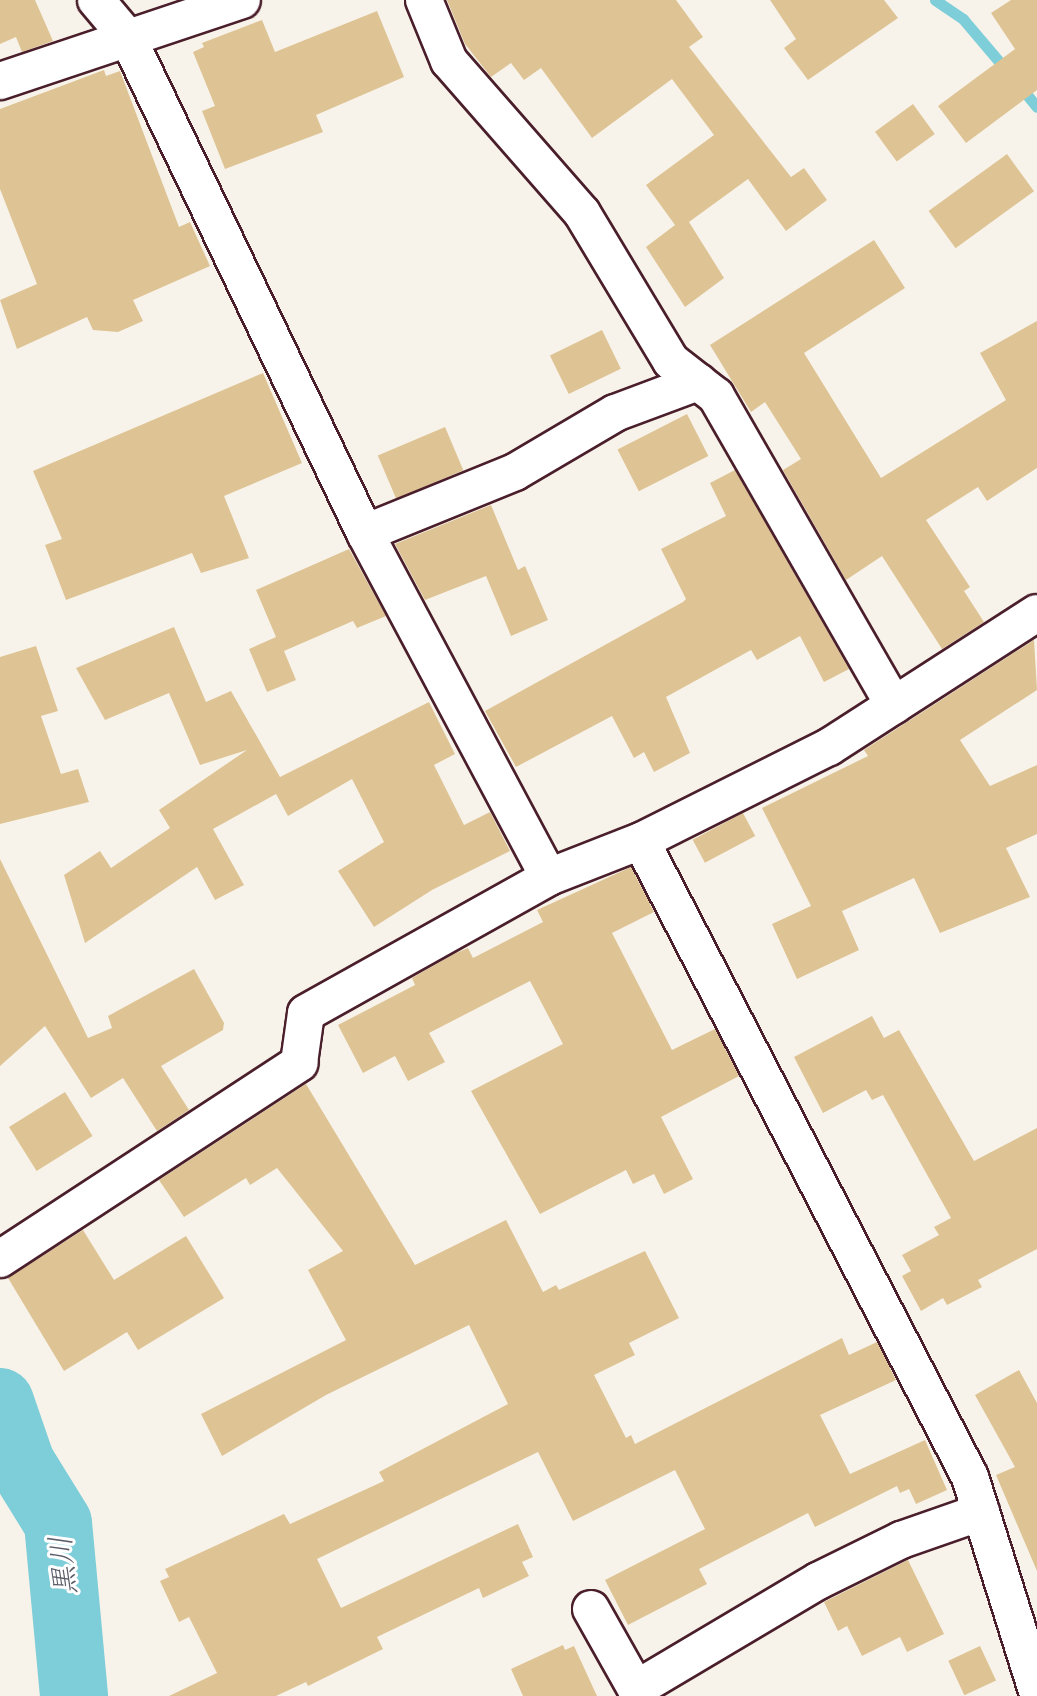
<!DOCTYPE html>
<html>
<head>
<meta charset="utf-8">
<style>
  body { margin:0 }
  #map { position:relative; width:1037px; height:1696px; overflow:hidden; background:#f8f3ea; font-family:"Playpen Sans","Klee One",sans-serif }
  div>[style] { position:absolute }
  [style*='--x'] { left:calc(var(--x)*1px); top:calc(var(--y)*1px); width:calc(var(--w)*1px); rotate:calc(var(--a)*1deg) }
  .stream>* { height:11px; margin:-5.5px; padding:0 5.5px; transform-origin:5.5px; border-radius:5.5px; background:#7eced9 }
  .river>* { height:68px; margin:-34px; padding:0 34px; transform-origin:34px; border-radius:34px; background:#7eced9 }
  .building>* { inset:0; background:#dec494; transform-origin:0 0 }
  .roads { filter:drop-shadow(2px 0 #4a1f2b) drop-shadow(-2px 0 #4a1f2b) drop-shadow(0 2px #4a1f2b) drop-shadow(0 -2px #4a1f2b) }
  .street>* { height:36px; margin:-18px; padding:0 18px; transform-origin:18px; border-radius:18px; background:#fff }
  span { translate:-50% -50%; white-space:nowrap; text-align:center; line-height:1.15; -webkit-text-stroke:6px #fff; paint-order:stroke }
  .water-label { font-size:30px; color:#5c5c68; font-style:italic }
</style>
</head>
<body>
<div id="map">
  <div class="stream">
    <div style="--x:935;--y:0;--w:34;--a:34"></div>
    <div style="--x:963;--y:19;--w:70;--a:49.7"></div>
    <div style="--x:1019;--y:85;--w:28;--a:51"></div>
  </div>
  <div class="river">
    <div style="--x:0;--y:1402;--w:65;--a:71"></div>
    <div style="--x:21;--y:1463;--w:70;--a:58.3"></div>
    <div style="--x:58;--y:1523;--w:174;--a:84.7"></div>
  </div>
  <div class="building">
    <div style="clip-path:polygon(0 0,35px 0,53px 41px,22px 52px,16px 37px,0 44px)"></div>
    <div style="clip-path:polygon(447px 0,676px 0,703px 37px,689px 47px,791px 177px,804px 168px,827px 200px,786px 231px,748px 179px,689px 222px,724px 278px,685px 307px,646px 247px,675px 225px,646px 185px,714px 135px,672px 79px,592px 138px,541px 68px,524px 80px,511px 63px,491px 77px,465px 44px)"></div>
    <div style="clip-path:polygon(770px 0,884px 0,898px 18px,808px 80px,784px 48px,796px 39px)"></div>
    <div style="clip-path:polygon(1011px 0,1037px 0,1037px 90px,966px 143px,938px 106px,1015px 49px,991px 13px)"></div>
    <div style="clip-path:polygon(377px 11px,404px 77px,316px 115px,323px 132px,225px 169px,202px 111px,215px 106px,193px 52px,204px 47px,202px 43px,262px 20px,275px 52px)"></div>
    <div style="clip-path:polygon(104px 70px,106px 76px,120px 71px,179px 227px,190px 222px,210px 266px,133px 300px,143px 321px,118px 332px,93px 330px,87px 317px,17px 349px,0 300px,37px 284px,0 189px,0 109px)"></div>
    <div style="left:913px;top:104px;width:37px;height:47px;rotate:54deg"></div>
    <div style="left:1007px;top:154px;width:46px;height:97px;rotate:54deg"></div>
    <div style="clip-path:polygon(874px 240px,905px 288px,804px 353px,881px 478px,1006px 400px,980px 353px,1037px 321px,1037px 468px,987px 501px,978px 487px,926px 520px,970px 587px,964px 591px,984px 622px,942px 649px,882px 556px,846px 580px,783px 470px,801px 459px,765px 402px,751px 412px,710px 345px)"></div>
    <div style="left:602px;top:330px;width:43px;height:58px;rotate:64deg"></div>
    <div style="clip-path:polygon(263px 373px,302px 463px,224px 496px,249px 558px,201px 573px,192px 553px,66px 600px,45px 545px,62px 539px,33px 471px)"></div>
    <div style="left:687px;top:414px;width:47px;height:78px;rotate:63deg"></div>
    <div style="left:445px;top:427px;width:47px;height:73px;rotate:67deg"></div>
    <div style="clip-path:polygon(735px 470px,849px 669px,824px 682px,800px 636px,757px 660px,751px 650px,666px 697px,690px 753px,654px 772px,644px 752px,634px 758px,612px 716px,516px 767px,485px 711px,683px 602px,686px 599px,661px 549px,726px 516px,710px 483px)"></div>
    <div style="clip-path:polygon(491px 505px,518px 570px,525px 566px,548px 620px,511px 636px,486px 576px,425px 600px,395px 544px)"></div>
    <div style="clip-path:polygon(349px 549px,386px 616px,357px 628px,353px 621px,284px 651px,296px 680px,267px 692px,249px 649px,276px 637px,256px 590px)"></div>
    <div style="clip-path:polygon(174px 627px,206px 702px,231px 691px,280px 777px,429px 702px,455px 754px,434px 765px,464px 825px,490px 812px,510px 851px,432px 890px,374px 927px,338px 871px,384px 842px,352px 779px,288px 816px,276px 794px,213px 829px,244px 885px,215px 900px,197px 867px,85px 943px,64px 875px,100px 851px,111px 868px,170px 828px,159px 810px,247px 750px,200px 765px,169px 693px,105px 720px,76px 668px)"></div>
    <div style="clip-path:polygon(1034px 640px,1037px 690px,960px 740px,990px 786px,1037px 765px,1037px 834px,1006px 848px,1030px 897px,940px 933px,914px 878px,842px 911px,859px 950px,797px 979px,772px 924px,811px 906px,762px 808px,868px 756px,864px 750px)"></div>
    <div style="clip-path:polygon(36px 646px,58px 711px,41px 716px,61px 774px,78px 769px,89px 802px,0 824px,0 657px)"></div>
    <div style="left:743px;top:813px;width:26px;height:57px;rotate:62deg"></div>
    <div style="clip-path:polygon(0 859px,88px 1038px,112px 1028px,108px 1016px,194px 969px,224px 1023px,223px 1030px,161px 1066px,189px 1110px,157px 1131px,123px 1078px,91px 1098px,45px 1026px,0 1066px)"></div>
    <div style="clip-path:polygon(631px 867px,654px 912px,612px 933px,672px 1050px,715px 1029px,739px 1076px,661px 1117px,693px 1179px,664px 1194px,654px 1174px,633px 1184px,626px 1170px,540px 1214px,471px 1091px,563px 1044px,530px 981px,429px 1033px,445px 1062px,408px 1081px,395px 1056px,363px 1073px,338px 1025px,415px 985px,412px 978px,454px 954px,468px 948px,473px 958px,543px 922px,537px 910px)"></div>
    <div style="clip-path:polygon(872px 1016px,884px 1038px,899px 1030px,974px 1161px,1037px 1128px,1037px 1249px,978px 1280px,982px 1287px,947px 1305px,943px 1298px,921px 1311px,902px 1276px,911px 1271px,902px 1255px,939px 1235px,934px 1227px,951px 1218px,883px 1095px,872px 1100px,866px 1090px,823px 1113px,794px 1057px)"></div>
    <div style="clip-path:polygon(306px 1084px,415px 1265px,506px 1220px,543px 1292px,556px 1285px,559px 1290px,645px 1251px,679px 1318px,629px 1343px,635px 1355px,594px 1375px,626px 1438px,631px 1435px,635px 1444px,842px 1338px,849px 1355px,877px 1342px,896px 1380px,820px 1415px,850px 1474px,925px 1440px,947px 1490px,916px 1504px,909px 1489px,900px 1493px,897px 1486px,815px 1527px,808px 1513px,699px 1569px,707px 1584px,628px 1625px,605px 1580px,705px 1529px,675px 1470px,573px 1521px,538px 1452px,317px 1559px,341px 1608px,518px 1524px,533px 1557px,522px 1562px,529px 1576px,483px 1598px,479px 1588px,377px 1637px,383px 1649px,308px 1686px,306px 1682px,276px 1696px,169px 1696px,217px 1673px,189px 1617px,179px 1622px,160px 1581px,169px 1577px,165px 1569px,284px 1514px,290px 1524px,384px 1481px,379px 1472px,508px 1404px,469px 1325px,326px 1395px,222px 1456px,201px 1414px,346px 1340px,308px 1270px,343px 1251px,277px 1168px,250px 1185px,246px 1178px,184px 1217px,159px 1180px)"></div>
    <div style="left:65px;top:1092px;width:52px;height:66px;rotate:58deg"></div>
    <div style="clip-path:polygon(83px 1230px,114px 1280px,186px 1236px,224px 1298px,138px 1350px,127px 1332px,64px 1371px,8px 1278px)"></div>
    <div style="clip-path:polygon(1019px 1370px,1037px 1403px,1037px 1571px,996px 1475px,1015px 1467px,975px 1395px)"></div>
    <div style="clip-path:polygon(908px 1560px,944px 1634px,907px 1652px,900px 1637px,862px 1656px,847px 1626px,838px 1631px,824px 1602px)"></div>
    <div style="clip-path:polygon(563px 1645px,565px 1650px,574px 1646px,597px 1696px,523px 1696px,511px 1669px)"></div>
    <div style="left:980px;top:1646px;width:38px;height:35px;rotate:65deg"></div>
  </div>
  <div class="roads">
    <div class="street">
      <div style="--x:96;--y:0;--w:50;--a:49.9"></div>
      <div style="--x:128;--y:38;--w:549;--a:64.42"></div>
      <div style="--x:365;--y:533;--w:390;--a:61.9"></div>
      <div style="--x:424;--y:0;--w:66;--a:67.7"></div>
      <div style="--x:449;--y:61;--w:202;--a:48.8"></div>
      <div style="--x:582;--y:213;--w:173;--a:59"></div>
      <div style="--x:671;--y:361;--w:57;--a:37.9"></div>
      <div style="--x:716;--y:396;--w:357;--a:60.1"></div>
      <div style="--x:0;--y:81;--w:255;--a:-18.5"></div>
      <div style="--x:365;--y:533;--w:162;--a:-22.1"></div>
      <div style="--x:515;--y:472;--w:116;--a:-30.5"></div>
      <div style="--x:615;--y:413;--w:89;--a:-20.5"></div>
      <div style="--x:641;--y:841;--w:716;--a:62.65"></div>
      <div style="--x:970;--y:1477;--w:224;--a:72.6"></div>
      <div style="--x:0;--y:1259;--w:358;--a:-33.2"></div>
      <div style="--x:299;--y:1063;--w:50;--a:-82"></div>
      <div style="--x:306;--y:1013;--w:278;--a:-29.2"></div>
      <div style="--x:549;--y:877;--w:99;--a:-21.4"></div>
      <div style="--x:641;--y:841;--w:210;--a:-26.6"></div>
      <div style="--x:829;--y:747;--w:247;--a:-32.8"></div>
      <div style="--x:591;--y:1609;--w:92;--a:60.6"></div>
      <div style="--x:636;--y:1689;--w:212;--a:-30.7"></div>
      <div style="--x:818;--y:1581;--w:93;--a:-26.3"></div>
      <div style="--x:901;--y:1540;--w:85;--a:-19.3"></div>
    </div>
  </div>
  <div class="water-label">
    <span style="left:61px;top:1566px;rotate:-96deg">黒川</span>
  </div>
</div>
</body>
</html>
